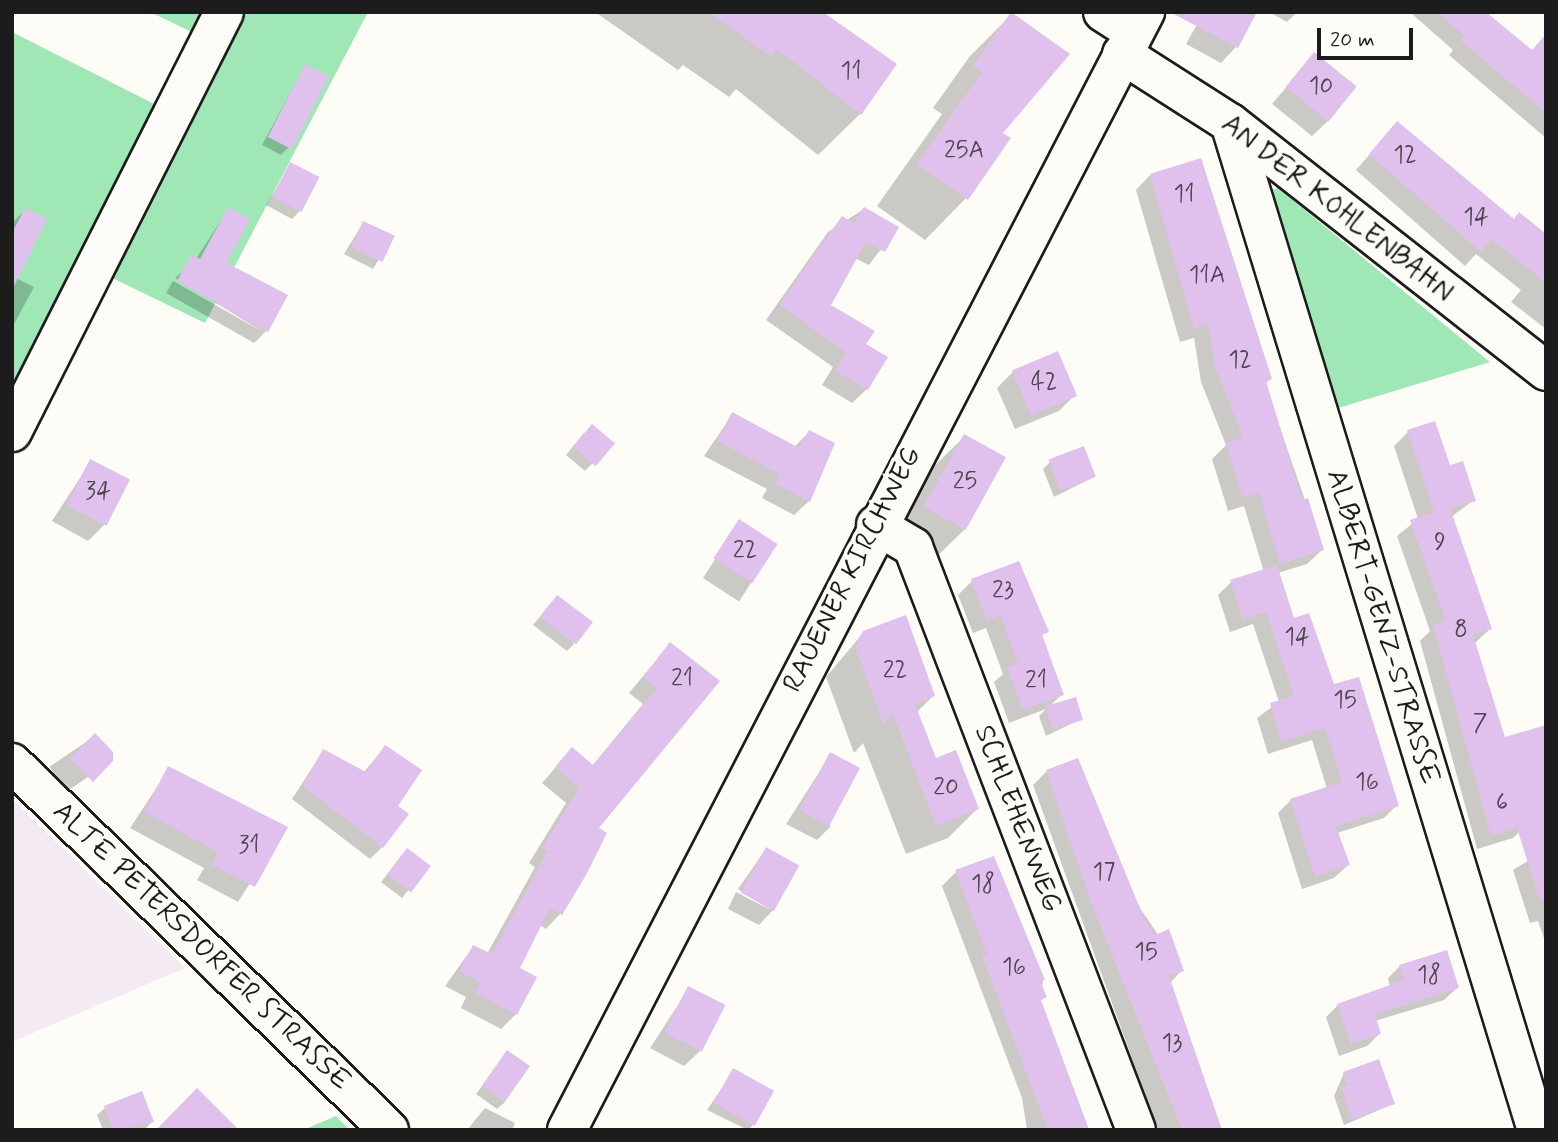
<!DOCTYPE html>
<html>
<head>
<meta charset="utf-8">
<style>
  body { margin:0 }
  #map { position:relative; width:1558px; height:1142px; overflow:hidden; background:#fdfcf7; font-family:Mynerve,sans-serif }
  div>[style] { position:absolute }
  [style*='--x'] { left:calc(var(--x)*1px); top:calc(var(--y)*1px); width:calc(var(--w)*1px); rotate:calc(var(--a)*1deg) }
  .built>* { inset:0; background:#f4eaf4 }
  .green>* { inset:0; background:#9fe8b6 }
  .shadow>* { inset:0; background:#0003; transform-origin:0 0 }
  .building>* { inset:0; background:#e0c0ec; transform-origin:0 0 }
  .roads { filter:drop-shadow(2px 0 #1c1c1c) drop-shadow(-2px 0 #1c1c1c) drop-shadow(0 2px #1c1c1c) drop-shadow(0 -2px #1c1c1c) }
  .minor>* { height:38px; margin:-19px; padding:0 19px; transform-origin:19px; border-radius:19px; background:#fdfcf7 }
  span { translate:-50% -50%; white-space:nowrap; text-align:center; line-height:1.15; -webkit-text-stroke:7px #fdfcf7; paint-order:stroke }
  .number-label { font-size:24px; color:#4d4550 }
  .number-label span { -webkit-text-stroke-width:0 }
  .street-label { font-size:28px; color:#1c1c1c }
  .frame { position:absolute; inset:0; border:14px solid #1c1c1c; pointer-events:none }
  .scale { position:absolute; left:1317px; top:28px; width:96px; height:32px; box-sizing:border-box; border:4px solid #1c1c1c; border-top:0; padding-left:9px; font-size:21px; line-height:24px; white-space:nowrap; color:#1c1c1c; -webkit-text-stroke:5px #fdfcf7; paint-order:stroke }
</style>
</head>
<body>
<div id="map">
  <div class="built">
    <div style="clip-path:polygon(12px 799px,185px 968px,12px 1042px)"></div>
  </div>
  <div class="green">
    <div style="clip-path:polygon(150px 12px,211px 12px,200px 36px)"></div>
    <div style="clip-path:polygon(234px 12px,368px 12px,205px 323px,104px 274px)"></div>
    <div style="clip-path:polygon(12px 32px,166px 110px,12px 415px)"></div>
    <div style="clip-path:polygon(1278px 188px,1490px 362px,1335px 409px,1269px 191px)"></div>
    <div style="clip-path:polygon(336px 1116px,350px 1130px,303px 1130px)"></div>
  </div>
  <div class="shadow">
    <div style="clip-path:polygon(595px 12px,801px 12px,894px 64px,860px 114px,818px 155px,736px 89px,729px 97px,683px 65px,678px 70px)"></div>
    <div style="clip-path:polygon(1204px 12px,1236px 47px,1221px 63px,1186px 44px)"></div>
    <div style="clip-path:polygon(1269px 12px,1297px 12px,1287px 22px)"></div>
    <div style="clip-path:polygon(1410px 12px,1483px 12px,1531px 52px,1546px 38px,1546px 138px,1449px 55px,1453px 50px)"></div>
    <div style="clip-path:polygon(1011px 15px,1001px 133px,966px 198px,925px 240px,877px 206px,942px 114px,933px 108px,970px 56px)"></div>
    <div style="clip-path:polygon(1314px 55px,1328px 121px,1312px 136px,1272px 104px)"></div>
    <div style="clip-path:polygon(305px 66px,288px 148px,281px 155px,262px 145px)"></div>
    <div style="clip-path:polygon(1397px 123px,1513px 221px,1546px 236px,1546px 329px,1511px 302px,1521px 290px,1476px 254px,1465px 266px,1356px 170px)"></div>
    <div style="clip-path:polygon(291px 164px,300px 211px,292px 219px,266px 205px)"></div>
    <div style="clip-path:polygon(1150px 175px,1270px 379px,1265px 384px,1322px 550px,1307px 564px,1278px 573px,1293px 620px,1397px 805px,1384px 818px,1337px 833px,1348px 865px,1334px 878px,1302px 889px,1278px 813px,1291px 800px,1327px 789px,1312px 740px,1268px 754px,1257px 718px,1279px 702px,1253px 624px,1230px 632px,1218px 595px,1231px 582px,1264px 572px,1244px 506px,1228px 511px,1212px 459px,1226px 445px,1201px 382px,1194px 338px,1180px 342px,1136px 190px)"></div>
    <div style="clip-path:polygon(228px 209px,224px 264px,285px 296px,266px 331px,254px 343px,166px 293px,173px 281px,265px 333px,175px 278px,196px 259px)"></div>
    <div style="clip-path:polygon(864px 209px,897px 228px,869px 265px,855px 258px,829px 305px,864px 345px,867px 389px,852px 403px,822px 385px,833px 367px,766px 320px,828px 232px)"></div>
    <div style="clip-path:polygon(25px 210px,16px 278px,34px 287px,12px 328px,12px 223px)"></div>
    <div style="clip-path:polygon(363px 223px,393px 237px,373px 269px,344px 254px)"></div>
    <div style="clip-path:polygon(1013px 372px,1075px 395px,1059px 411px,1015px 429px,997px 388px)"></div>
    <div style="clip-path:polygon(732px 415px,794px 447px,809px 432px,809px 501px,794px 515px,762px 498px,767px 489px,704px 456px)"></div>
    <div style="clip-path:polygon(1408px 432px,1474px 500px,1451px 517px,1490px 629px,1475px 643px,1527px 824px,1513px 838px,1477px 849px,1420px 641px,1430px 631px,1397px 536px,1418px 519px,1394px 446px)"></div>
    <div style="clip-path:polygon(584px 433px,612px 443px,585px 471px,566px 455px)"></div>
    <div style="clip-path:polygon(965px 436px,965px 529px,923px 570px,884px 548px,923px 477px)"></div>
    <div style="clip-path:polygon(91px 461px,104px 525px,88px 541px,52px 521px)"></div>
    <div style="clip-path:polygon(1050px 462px,1094px 477px,1054px 497px,1043px 469px)"></div>
    <div style="left:740px;top:521px;width:43px;height:68px;rotate:33deg"></div>
    <div style="clip-path:polygon(1018px 563px,1062px 694px,1048px 708px,1081px 719px,1046px 736px,1039px 716px,1046px 709px,1009px 723px,994px 682px,1003px 674px,986px 628px,973px 633px,958px 595px,972px 581px)"></div>
    <div style="clip-path:polygon(550px 604px,574px 644px,567px 651px,533px 625px)"></div>
    <div style="clip-path:polygon(864px 632px,933px 696px,917px 712px,935px 761px,977px 809px,948px 838px,906px 854px,863px 743px,854px 753px,826px 677px)"></div>
    <div style="clip-path:polygon(670px 644px,718px 681px,596px 828px,560px 914px,546px 929px,540px 925px,517px 969px,516px 1014px,501px 1029px,461px 1008px,466px 997px,445px 986px,473px 947px,487px 954px,535px 867px,529px 863px,566px 803px,542px 783px,572px 749px,592px 766px,643px 704px,629px 693px)"></div>
    <div style="left:95px;top:736px;width:30px;height:55px;rotate:56deg"></div>
    <div style="clip-path:polygon(385px 747px,396px 806px,382px 847px,370px 859px,292px 799px,323px 751px,363px 773px)"></div>
    <div style="clip-path:polygon(831px 754px,830px 827px,817px 840px,786px 824px)"></div>
    <div style="clip-path:polygon(169px 769px,285px 828px,238px 902px,197px 880px,204px 868px,130px 828px)"></div>
    <div style="clip-path:polygon(1047px 771px,1182px 970px,1170px 983px,1222px 1130px,1158px 1130px,1033px 785px)"></div>
    <div style="clip-path:polygon(766px 849px,774px 909px,759px 925px,728px 909px,736px 892px,771px 910px,738px 889px)"></div>
    <div style="clip-path:polygon(1546px 850px,1546px 944px,1538px 921px,1530px 923px,1513px 870px)"></div>
    <div style="clip-path:polygon(400px 858px,428px 866px,402px 898px,381px 882px)"></div>
    <div style="clip-path:polygon(956px 872px,1043px 980px,1040px 1002px,1089px 1130px,1027px 1130px,1022px 1098px,942px 886px)"></div>
    <div style="clip-path:polygon(1400px 966px,1457px 988px,1444px 1000px,1375px 1021px,1379px 1034px,1367px 1046px,1339px 1056px,1326px 1017px,1338px 1005px,1390px 987px,1388px 978px)"></div>
    <div style="clip-path:polygon(689px 988px,700px 1051px,684px 1066px,650px 1048px)"></div>
    <div style="clip-path:polygon(508px 1052px,505px 1102px,497px 1109px,476px 1094px)"></div>
    <div style="clip-path:polygon(734px 1070px,753px 1125px,748px 1130px,707px 1110px)"></div>
    <div style="clip-path:polygon(1344px 1073px,1393px 1104px,1344px 1125px,1334px 1096px)"></div>
    <div style="clip-path:polygon(105px 1108px,152px 1122px,144px 1130px,103px 1130px,97px 1115px)"></div>
    <div style="clip-path:polygon(485px 1108px,515px 1123px,512px 1130px,467px 1130px)"></div>
  </div>
  <div class="building">
    <div style="clip-path:polygon(707px 12px,823px 12px,897px 64px,861px 115px,777px 49px,771px 56px)"></div>
    <div style="clip-path:polygon(1011px 12px,1070px 54px,1003px 133px,1011px 138px,968px 200px,917px 164px,982px 72px,973px 66px)"></div>
    <div style="clip-path:polygon(1170px 12px,1257px 12px,1238px 48px)"></div>
    <div style="clip-path:polygon(1436px 12px,1486px 12px,1532px 50px,1546px 34px,1546px 113px,1461px 41px,1465px 36px)"></div>
    <div style="left:1314px;top:52px;width:55px;height:45px;rotate:39deg"></div>
    <div style="left:305px;top:64px;width:27px;height:82px;rotate:27deg"></div>
    <div style="clip-path:polygon(1397px 121px,1514px 219px,1519px 212px,1546px 234px,1546px 283px,1491px 239px,1481px 252px,1369px 154px)"></div>
    <div style="clip-path:polygon(1201px 158px,1272px 379px,1266px 381px,1302px 500px,1308px 498px,1324px 550px,1280px 564px,1259px 492px,1243px 498px,1238px 483px,1226px 443px,1243px 437px,1215px 367px,1208px 324px,1194px 329px,1150px 174px)"></div>
    <div style="left:290px;top:162px;width:33px;height:39px;rotate:27deg"></div>
    <div style="clip-path:polygon(228px 207px,250px 219px,227px 263px,288px 295px,268px 332px,177px 281px,191px 255px,200px 259px)"></div>
    <div style="clip-path:polygon(864px 207px,899px 227px,885px 252px,866px 242px,831px 305px,875px 331px,866px 344px,888px 357px,868px 390px,835px 371px,846px 352px,779px 305px,842px 216px,854px 223px)"></div>
    <div style="clip-path:polygon(25px 208px,47px 219px,12px 290px,12px 233px)"></div>
    <div style="left:363px;top:221px;width:35px;height:29px;rotate:25deg"></div>
    <div style="left:1058px;top:351px;width:49px;height:50px;rotate:67deg"></div>
    <div style="clip-path:polygon(732px 412px,799px 448px,809px 430px,835px 443px,810px 502px,775px 484px,780px 474px,717px 441px)"></div>
    <div style="clip-path:polygon(1435px 421px,1450px 465px,1463px 461px,1476px 501px,1450px 508px,1492px 629px,1473px 635px,1505px 737px,1546px 725px,1546px 900px,1540px 901px,1517px 828px,1491px 836px,1433px 625px,1446px 621px,1410px 520px,1434px 512px,1407px 430px)"></div>
    <div style="left:592px;top:424px;width:30px;height:30px;rotate:40deg"></div>
    <div style="left:964px;top:434px;width:48px;height:83px;rotate:29deg"></div>
    <div style="left:1084px;top:446px;width:33px;height:38px;rotate:69deg"></div>
    <div style="left:90px;top:459px;width:45px;height:52px;rotate:27deg"></div>
    <div style="left:739px;top:519px;width:46px;height:47px;rotate:33deg"></div>
    <div style="clip-path:polygon(1019px 561px,1049px 632px,1042px 635px,1064px 695px,1023px 710px,1007px 667px,1018px 663px,1000px 615px,987px 621px,971px 579px)"></div>
    <div style="clip-path:polygon(1277px 565px,1294px 618px,1309px 613px,1334px 684px,1359px 677px,1399px 806px,1336px 826px,1350px 865px,1315px 877px,1290px 799px,1342px 782px,1325px 728px,1281px 742px,1270px 703px,1294px 696px,1266px 612px,1243px 620px,1230px 580px)"></div>
    <div style="left:557px;top:595px;width:45px;height:28px;rotate:37deg"></div>
    <div style="clip-path:polygon(906px 615px,935px 696px,915px 704px,936px 758px,956px 750px,979px 809px,936px 826px,892px 711px,884px 726px,855px 646px,863px 631px)"></div>
    <div style="clip-path:polygon(670px 642px,720px 681px,599px 828px,607px 833px,586px 875px,562px 915px,550px 908px,520px 968px,537px 977px,517px 1015px,475px 993px,480px 982px,459px 971px,473px 945px,492px 954px,548px 851px,542px 848px,580px 788px,555px 767px,572px 747px,593px 765px,657px 688px,643px 677px)"></div>
    <div style="left:1076px;top:697px;width:24px;height:32px;rotate:73deg"></div>
    <div style="clip-path:polygon(95px 733px,113px 752px,113px 761px,93px 782px,70px 758px)"></div>
    <div style="clip-path:polygon(385px 745px,422px 770px,398px 806px,409px 814px,383px 848px,303px 786px,323px 749px,366px 772px)"></div>
    <div style="left:830px;top:752px;width:34px;height:66px;rotate:28deg"></div>
    <div style="clip-path:polygon(1078px 758px,1144px 918px,1155px 935px,1169px 929px,1184px 971px,1169px 976px,1222px 1130px,1182px 1130px,1091px 902px,1046px 770px)"></div>
    <div style="clip-path:polygon(168px 766px,288px 827px,255px 887px,211px 864px,218px 852px,144px 812px)"></div>
    <div style="left:766px;top:847px;width:38px;height:52px;rotate:29deg"></div>
    <div style="left:407px;top:848px;width:30px;height:33px;rotate:37deg"></div>
    <div style="clip-path:polygon(994px 856px,1045px 980px,1040px 981px,1047px 997px,1041px 1000px,1089px 1130px,1048px 1130px,982px 956px,987px 954px,955px 870px)"></div>
    <div style="clip-path:polygon(1447px 950px,1459px 988px,1375px 1014px,1381px 1034px,1351px 1044px,1337px 1004px,1404px 980px,1399px 965px)"></div>
    <div style="left:688px;top:986px;width:42px;height:52px;rotate:27deg"></div>
    <div style="left:507px;top:1050px;width:28px;height:44px;rotate:35deg"></div>
    <div style="clip-path:polygon(1379px 1059px,1395px 1104px,1352px 1119px,1341px 1087px,1348px 1085px,1343px 1072px)"></div>
    <div style="left:733px;top:1068px;width:47px;height:40px;rotate:29deg"></div>
    <div style="clip-path:polygon(197px 1088px,239px 1130px,156px 1130px)"></div>
    <div style="clip-path:polygon(142px 1091px,154px 1122px,113px 1130px,104px 1106px)"></div>
  </div>
  <div class="roads">
    <div class="minor">
      <div style="--x:1103;--y:12;--w:37;--a:33"></div>
      <div style="--x:1122;--y:54;--w:128;--a:32.6"></div>
      <div style="--x:1230;--y:123;--w:402;--a:38.1"></div>
      <div style="--x:1230;--y:123;--w:1053;--a:73.05"></div>
      <div style="--x:12;--y:432;--w:470;--a:-63.2"></div>
      <div style="--x:876;--y:525;--w:43;--a:30.7"></div>
      <div style="--x:913;--y:547;--w:624;--a:69.07"></div>
      <div style="--x:12;--y:763;--w:526;--a:44.23"></div>
      <div style="--x:567;--y:1130;--w:1259;--a:-62.66"></div>
    </div>
  </div>
  <div class="number-label">
    <span style="left:851px;top:72px">11</span>
    <span style="left:1321px;top:87px">10</span>
    <span style="left:964px;top:151px">25A</span>
    <span style="left:1405px;top:156px">12</span>
    <span style="left:1184px;top:195px">11</span>
    <span style="left:1476px;top:218px">14</span>
    <span style="left:1207px;top:276px">11A</span>
    <span style="left:1240px;top:361px">12</span>
    <span style="left:1044px;top:383px">42</span>
    <span style="left:965px;top:482px">25</span>
    <span style="left:98px;top:492px">34</span>
    <span style="left:1440px;top:543px">9</span>
    <span style="left:745px;top:551px">22</span>
    <span style="left:1003px;top:591px">23</span>
    <span style="left:1461px;top:630px">8</span>
    <span style="left:1297px;top:638px">14</span>
    <span style="left:895px;top:671px">22</span>
    <span style="left:682px;top:679px">21</span>
    <span style="left:1036px;top:681px">21</span>
    <span style="left:1345px;top:701px">15</span>
    <span style="left:1480px;top:724px">7</span>
    <span style="left:1367px;top:783px">16</span>
    <span style="left:946px;top:788px">20</span>
    <span style="left:1502px;top:803px">6</span>
    <span style="left:249px;top:846px">31</span>
    <span style="left:1104px;top:873px">17</span>
    <span style="left:983px;top:885px">18</span>
    <span style="left:1146px;top:953px">15</span>
    <span style="left:1014px;top:968px">16</span>
    <span style="left:1429px;top:976px">18</span>
    <span style="left:1172px;top:1044px">13</span>
  </div>
  <div class="street-label">
    <span style="left:1337px;top:209px;rotate:38deg">AN DER KOHLENBAHN</span>
    <span style="left:853px;top:570px;rotate:-63deg">RAUENER KIRCHWEG</span>
    <span style="left:1382px;top:627px;rotate:73deg">ALBERT-GENZ-STRASSE</span>
    <span style="left:1017px;top:819px;rotate:69deg">SCHLEHENWEG</span>
    <span style="left:201px;top:947px;rotate:44deg">ALTE PETERSDORFER STRASSE</span>
  </div>
  <div class="frame"></div>
  <div class="scale">20 m</div>
</div>
</body>
</html>
